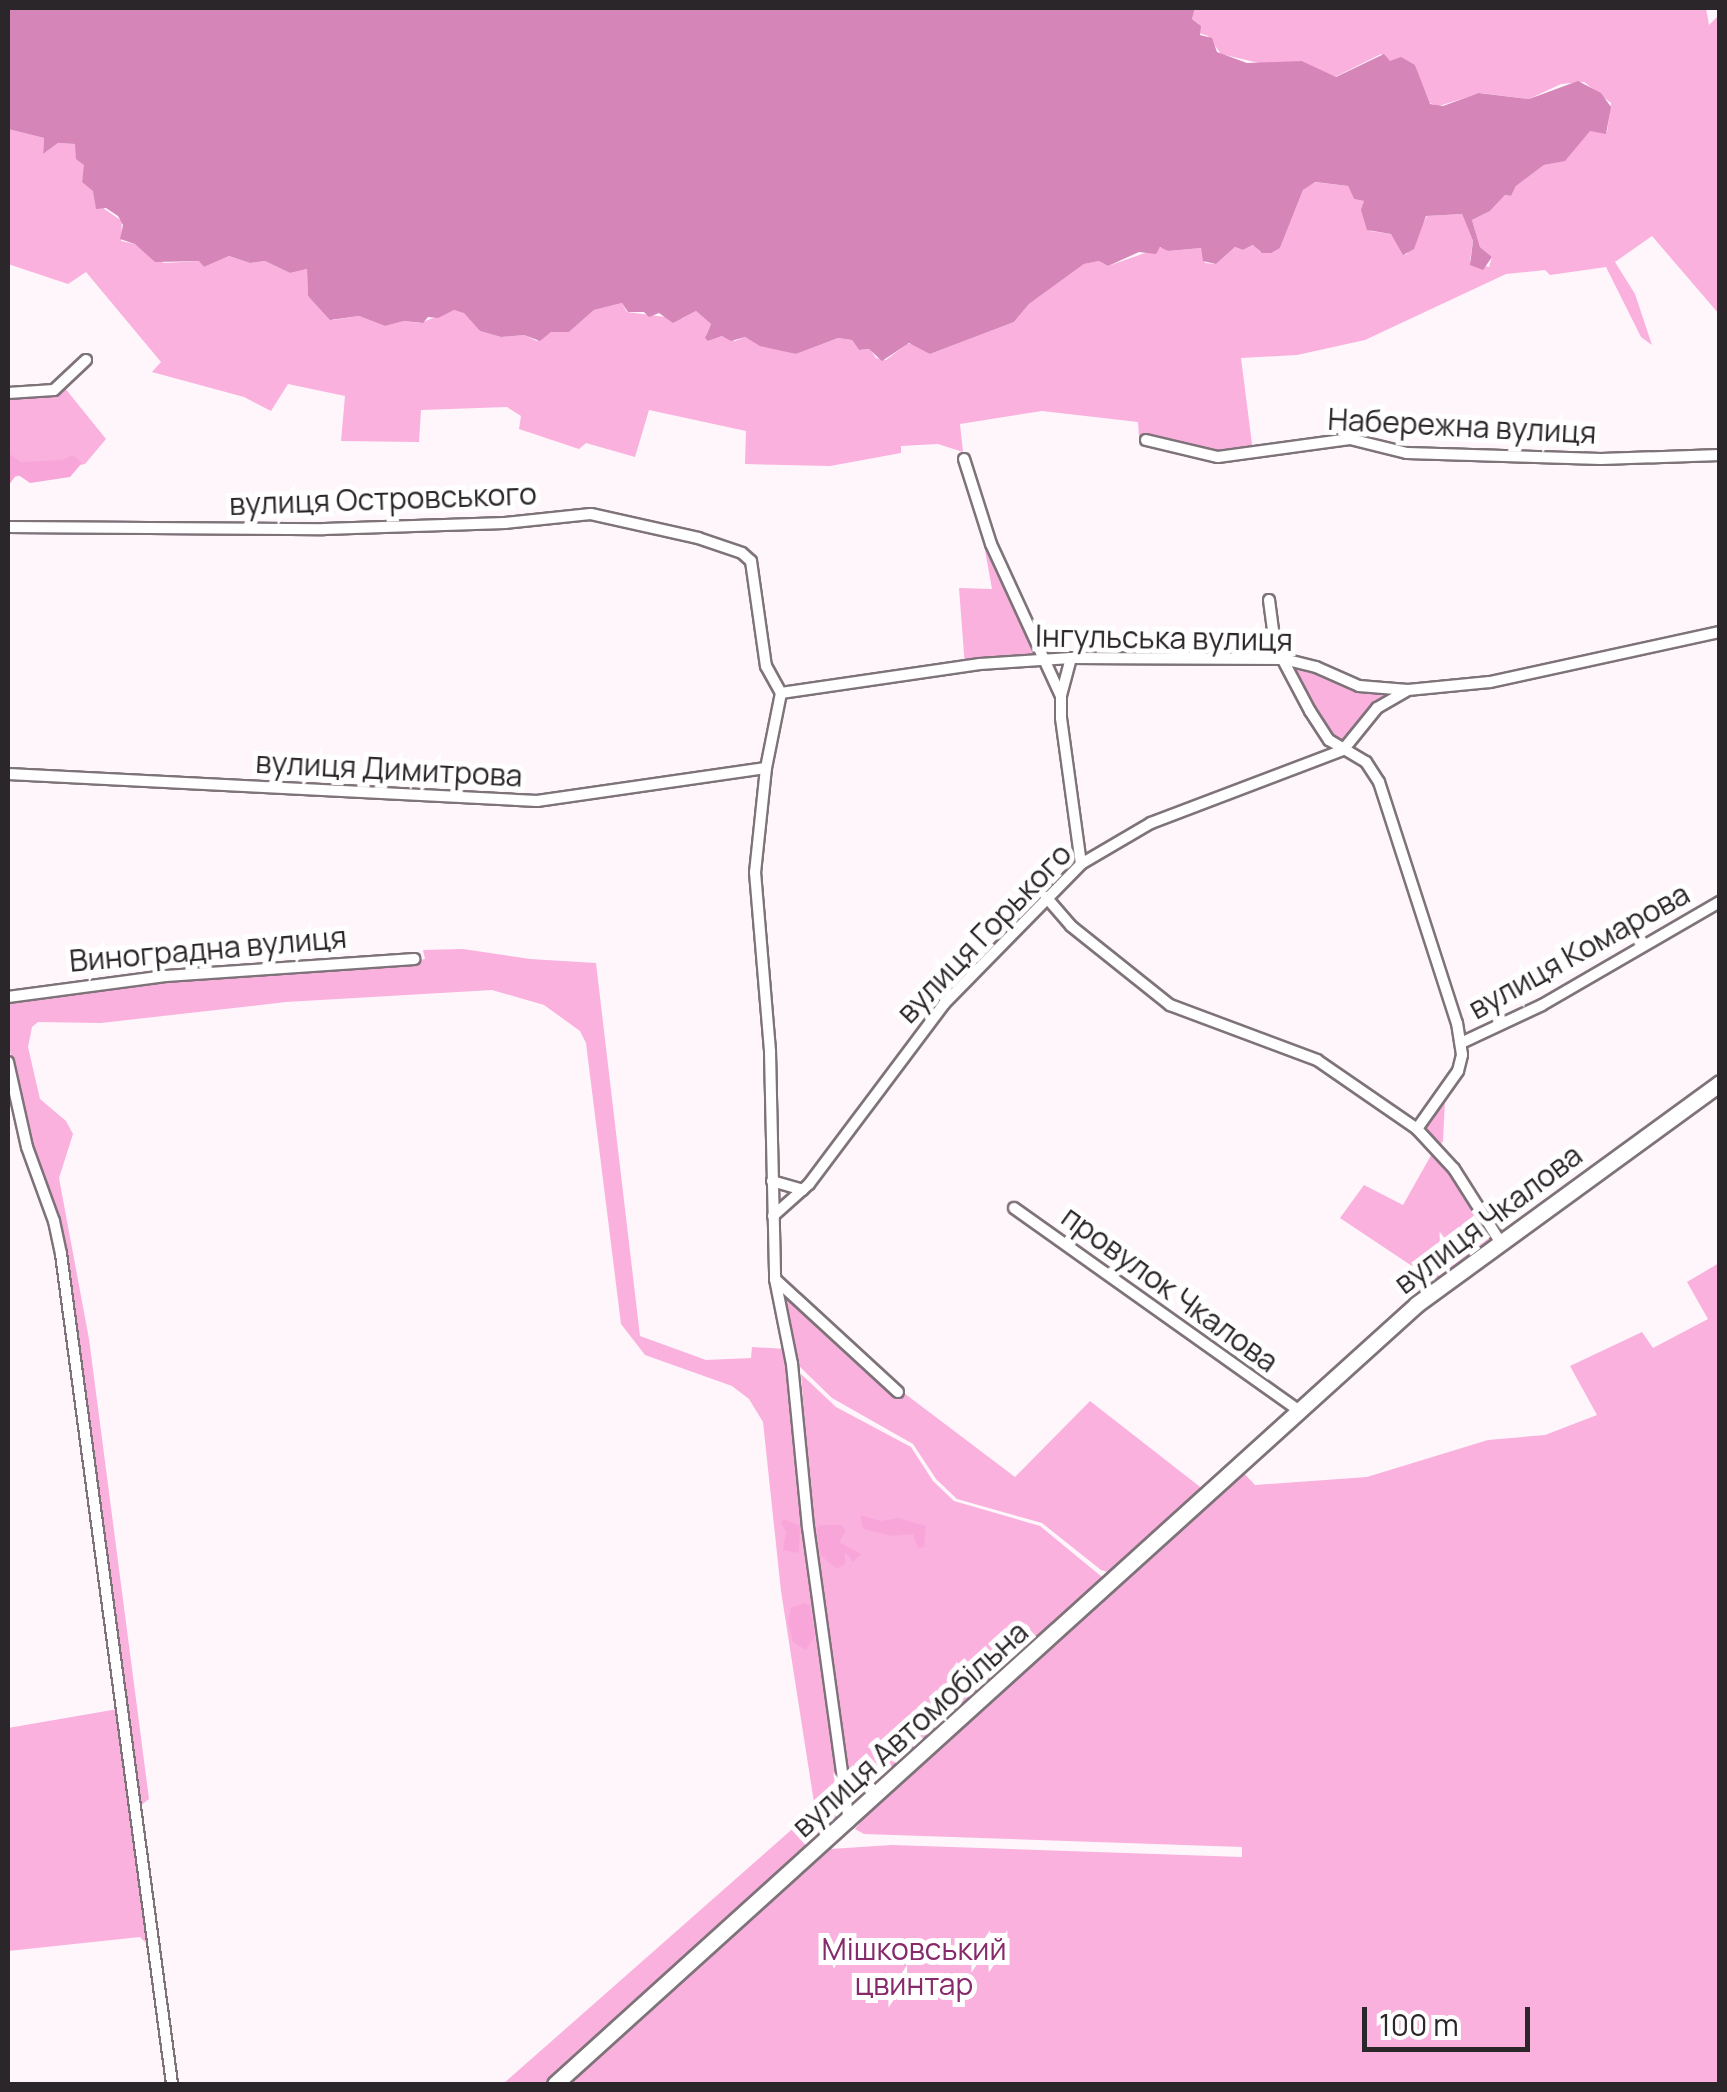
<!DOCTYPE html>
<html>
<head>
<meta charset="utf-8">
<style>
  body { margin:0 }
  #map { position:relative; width:1727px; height:2092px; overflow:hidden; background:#fef6fb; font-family:Manrope,sans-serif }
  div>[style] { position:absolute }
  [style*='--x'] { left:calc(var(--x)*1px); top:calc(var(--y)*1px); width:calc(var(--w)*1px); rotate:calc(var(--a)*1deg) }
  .green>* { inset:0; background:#fab1de }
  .forest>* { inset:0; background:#f8a6d9 }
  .water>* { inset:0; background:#d585b8 }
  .roads { filter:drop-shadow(2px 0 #7f737a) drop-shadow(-2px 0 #7f737a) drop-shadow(0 2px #7f737a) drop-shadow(0 -2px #7f737a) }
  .street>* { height:10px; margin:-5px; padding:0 5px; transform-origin:5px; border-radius:5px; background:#fff }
  .secondary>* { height:15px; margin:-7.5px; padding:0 7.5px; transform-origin:7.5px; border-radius:7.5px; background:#fff }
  span { translate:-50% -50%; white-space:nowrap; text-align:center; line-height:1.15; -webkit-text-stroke:10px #fff; paint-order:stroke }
  .street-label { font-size:30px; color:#2b2629 }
  .park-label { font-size:30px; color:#872a6b }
  .frame { position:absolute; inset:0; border:10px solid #2b2629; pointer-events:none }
  .scale { position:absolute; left:1362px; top:2007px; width:168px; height:45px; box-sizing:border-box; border:5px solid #2b2629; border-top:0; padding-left:12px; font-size:30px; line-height:35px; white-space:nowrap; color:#2b2629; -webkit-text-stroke:8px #fff; paint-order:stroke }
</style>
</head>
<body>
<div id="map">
  <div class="green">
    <div style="clip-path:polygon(1195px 8px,1706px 8px,1709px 25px,1719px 15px,1719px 314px,1652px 236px,1615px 262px,1635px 294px,1652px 345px,1641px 337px,1606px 267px,1550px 275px,1545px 270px,1506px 274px,1365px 340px,1297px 355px,1241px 358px,1253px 452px,1199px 453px,1139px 437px,1138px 422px,1042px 411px,960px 424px,963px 452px,938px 444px,901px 446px,901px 453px,830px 466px,745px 464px,746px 431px,649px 410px,635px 457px,586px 443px,579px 449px,519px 429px,521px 416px,507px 407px,421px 410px,419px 442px,341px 441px,345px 396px,288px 384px,271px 411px,244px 397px,152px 372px,161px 362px,86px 272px,68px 284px,8px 264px,8px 129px,44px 138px,43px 154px,58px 143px,75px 144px,85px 165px,82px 182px,90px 185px,103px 208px,122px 221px,121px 241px,135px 244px,164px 263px,200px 261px,204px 267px,229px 256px,250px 263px,265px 261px,290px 273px,307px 269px,308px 296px,333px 320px,359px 316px,385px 326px,404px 321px,420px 323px,454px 310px,464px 312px,480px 331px,501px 337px,524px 335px,537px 341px,551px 332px,569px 332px,594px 310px,622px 303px,627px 312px,681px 319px,696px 311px,711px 324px,706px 335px,708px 341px,722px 336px,735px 341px,745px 337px,760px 345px,796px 354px,838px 338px,852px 340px,859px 350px,870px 349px,876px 358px,886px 360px,907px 344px,918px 344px,930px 354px,1014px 322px,1029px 304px,1084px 264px,1099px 261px,1108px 266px,1162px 247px,1168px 251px,1201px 248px,1205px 263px,1216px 264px,1235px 247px,1243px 250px,1254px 245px,1260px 252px,1280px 248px,1303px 190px,1313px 182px,1348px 186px,1354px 199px,1364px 201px,1362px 210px,1370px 231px,1391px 234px,1406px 255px,1427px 216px,1462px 214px,1473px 241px,1470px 261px,1489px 267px,1492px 257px,1480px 247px,1472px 220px,1490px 211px,1505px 195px,1511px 196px,1516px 186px,1544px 165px,1562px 161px,1589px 131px,1607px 132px,1611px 103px,1584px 82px,1561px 84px,1529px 99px,1481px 93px,1439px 106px,1426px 102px,1415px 65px,1390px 61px,1381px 54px,1335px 77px,1302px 61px,1267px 65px,1221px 54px,1208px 36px,1199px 33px,1199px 24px,1192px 19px)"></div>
    <div style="clip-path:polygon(64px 387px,106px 439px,85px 464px,8px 478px,8px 395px)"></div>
    <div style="clip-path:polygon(977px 506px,1038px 656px,965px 667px,959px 588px,992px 589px)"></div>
    <div style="clip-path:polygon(1294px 666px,1396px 691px,1342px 742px,1335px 742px,1312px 709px)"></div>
    <div style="clip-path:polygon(463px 949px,530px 959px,596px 963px,640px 1336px,706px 1360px,751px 1358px,752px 1347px,786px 1349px,804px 1527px,843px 1814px,836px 1827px,547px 2084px,503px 2084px,815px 1809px,781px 1591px,763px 1422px,749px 1399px,732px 1386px,645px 1355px,621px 1324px,586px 1043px,580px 1031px,544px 1005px,492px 990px,286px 1002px,101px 1023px,38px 1022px,32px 1027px,28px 1047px,40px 1099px,66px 1121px,73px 1134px,59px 1178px,89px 1339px,149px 1799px,139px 1807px,65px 1253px,31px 1146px,8px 1042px,8px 1002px,14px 998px,166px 978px,406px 962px,425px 959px,423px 950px)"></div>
    <div style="clip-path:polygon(1445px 1099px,1443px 1141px,1440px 1146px,1425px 1129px)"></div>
    <div style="clip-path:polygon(1434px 1150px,1493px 1241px,1413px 1300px,1408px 1294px,1418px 1270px,1340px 1218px,1364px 1185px,1403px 1205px)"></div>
    <div style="clip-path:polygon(1719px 1263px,1719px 2084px,564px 2084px,830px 1849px,892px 1845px,1242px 1857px,1242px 1847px,864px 1834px,855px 1829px,871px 1808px,1240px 1469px,1255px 1485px,1367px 1477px,1488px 1440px,1545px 1435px,1597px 1415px,1570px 1366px,1642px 1332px,1653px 1348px,1708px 1319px,1687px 1282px)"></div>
    <div style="clip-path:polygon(782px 1289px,900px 1390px,1015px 1477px,1090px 1401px,1204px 1490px,1111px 1573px,1101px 1570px,1042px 1523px,957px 1499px,936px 1479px,913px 1444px,832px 1398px,795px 1362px)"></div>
    <div style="clip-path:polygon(801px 1374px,836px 1407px,911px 1447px,933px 1481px,954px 1501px,1040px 1526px,1102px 1577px,855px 1804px,849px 1789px,813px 1527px)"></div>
    <div style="clip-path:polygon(118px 1709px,151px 1948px,140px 1937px,8px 1951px,8px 1728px)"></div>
  </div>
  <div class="forest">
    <div style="clip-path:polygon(8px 453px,21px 462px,63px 460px,73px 455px,82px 463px,70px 477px,30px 483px,17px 474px,8px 486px)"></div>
    <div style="clip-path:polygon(860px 1515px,881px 1521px,898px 1518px,926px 1526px,924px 1547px,918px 1548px,913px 1534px,892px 1536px,863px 1529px)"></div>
    <div style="clip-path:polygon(784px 1519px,800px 1526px,799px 1553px,783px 1550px,786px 1532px,781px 1522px)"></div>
    <div style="clip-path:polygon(842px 1525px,846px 1531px,839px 1542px,861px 1554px,853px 1562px,845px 1552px,845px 1564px,837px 1569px,820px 1555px,817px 1529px,820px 1525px)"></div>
    <div style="clip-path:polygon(804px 1603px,810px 1606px,815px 1636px,806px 1650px,793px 1642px,788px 1621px,791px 1608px)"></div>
  </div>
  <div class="water">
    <div style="clip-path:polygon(8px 8px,1195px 8px,1192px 19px,1201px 26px,1200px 35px,1212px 38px,1217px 52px,1247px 63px,1302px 61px,1336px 77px,1384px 54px,1390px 61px,1401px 57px,1415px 65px,1430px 104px,1443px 106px,1479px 93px,1529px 99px,1578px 81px,1601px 93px,1611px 107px,1606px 134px,1590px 131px,1565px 161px,1544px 165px,1516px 186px,1511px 196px,1505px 195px,1490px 211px,1472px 220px,1480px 247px,1492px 257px,1483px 270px,1470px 265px,1473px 241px,1462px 214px,1426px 216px,1414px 249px,1403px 255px,1391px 234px,1367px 230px,1361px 210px,1364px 201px,1354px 199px,1348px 186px,1315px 182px,1303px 190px,1280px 248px,1271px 253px,1262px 253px,1253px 245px,1243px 250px,1235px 247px,1216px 264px,1203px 261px,1201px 248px,1168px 251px,1160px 247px,1156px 254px,1139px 252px,1108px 266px,1099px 261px,1084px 264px,1029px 304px,1014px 322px,930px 354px,909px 343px,882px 361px,869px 349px,859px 350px,852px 340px,838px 338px,796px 354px,760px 346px,745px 337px,731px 341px,722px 336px,708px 341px,705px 338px,711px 324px,696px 311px,673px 323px,659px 313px,649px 317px,644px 312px,628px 312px,622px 303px,594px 310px,569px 332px,551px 332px,540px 341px,524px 335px,501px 337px,480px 331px,464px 313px,454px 310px,438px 318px,428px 317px,423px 323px,404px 321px,385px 326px,359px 316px,330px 320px,308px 296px,307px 269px,290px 273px,265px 261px,250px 263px,229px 256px,204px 267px,199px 261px,155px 262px,135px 244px,120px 239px,123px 225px,118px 216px,106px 208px,96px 209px,93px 191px,82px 182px,84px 165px,76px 159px,75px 144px,58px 143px,43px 154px,44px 138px,8px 129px)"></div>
  </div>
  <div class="roads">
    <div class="street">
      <div style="--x:8;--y:393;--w:46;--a:-3.7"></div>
      <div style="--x:54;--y:390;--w:44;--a:-43.2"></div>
      <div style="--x:1146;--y:440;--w:74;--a:13.3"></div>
      <div style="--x:1218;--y:457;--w:133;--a:-7.8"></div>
      <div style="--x:1350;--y:439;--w:59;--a:13.8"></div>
      <div style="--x:1407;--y:453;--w:194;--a:1.8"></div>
      <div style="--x:1601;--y:459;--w:119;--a:-1.9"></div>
      <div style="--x:964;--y:459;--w:89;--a:72.4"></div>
      <div style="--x:991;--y:544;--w:167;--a:65.3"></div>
      <div style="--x:8;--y:527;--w:316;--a:0.4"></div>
      <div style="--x:324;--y:529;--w:181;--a:-1.9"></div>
      <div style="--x:505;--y:523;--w:86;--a:-6"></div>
      <div style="--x:591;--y:514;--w:110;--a:12.6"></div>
      <div style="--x:698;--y:538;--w:46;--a:18.8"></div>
      <div style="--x:742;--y:553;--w:12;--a:42"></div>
      <div style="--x:751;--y:561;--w:106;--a:81.9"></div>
      <div style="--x:766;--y:666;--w:31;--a:61"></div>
      <div style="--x:781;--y:693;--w:76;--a:101.3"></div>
      <div style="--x:766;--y:768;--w:105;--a:96"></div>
      <div style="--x:755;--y:872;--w:181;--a:85.2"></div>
      <div style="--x:770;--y:1052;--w:227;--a:88.7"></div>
      <div style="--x:775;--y:1279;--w:87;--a:78.7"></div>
      <div style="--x:792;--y:1364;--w:164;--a:84.4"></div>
      <div style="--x:808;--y:1527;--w:298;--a:82.1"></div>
      <div style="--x:1269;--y:600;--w:45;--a:82.4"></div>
      <div style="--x:1275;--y:645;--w:75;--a:62.1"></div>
      <div style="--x:1310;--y:711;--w:35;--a:57"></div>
      <div style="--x:1329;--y:740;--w:43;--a:30.7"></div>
      <div style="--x:1366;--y:762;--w:24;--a:57"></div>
      <div style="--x:1379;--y:782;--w:253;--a:72.1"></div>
      <div style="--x:1457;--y:1023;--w:32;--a:81"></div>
      <div style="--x:1462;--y:1055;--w:16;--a:104"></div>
      <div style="--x:1458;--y:1071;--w:71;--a:125.3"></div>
      <div style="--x:1071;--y:658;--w:39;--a:105"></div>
      <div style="--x:1061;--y:696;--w:22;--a:90"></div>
      <div style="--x:1061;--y:718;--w:147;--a:82.2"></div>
      <div style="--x:781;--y:693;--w:201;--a:-8.3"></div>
      <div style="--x:980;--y:664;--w:91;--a:-3.8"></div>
      <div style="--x:1071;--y:658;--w:213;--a:0.3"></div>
      <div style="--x:1284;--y:659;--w:33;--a:14"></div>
      <div style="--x:1316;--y:667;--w:47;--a:23.8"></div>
      <div style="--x:1359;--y:686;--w:49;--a:4.7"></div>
      <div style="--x:1408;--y:690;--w:82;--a:-5.6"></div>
      <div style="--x:1490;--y:682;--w:235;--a:-12.3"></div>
      <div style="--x:8;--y:774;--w:530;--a:2.92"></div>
      <div style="--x:537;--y:801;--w:231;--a:-8.2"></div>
      <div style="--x:1046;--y:897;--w:38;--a:49"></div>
      <div style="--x:1071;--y:926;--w:127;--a:38.6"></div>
      <div style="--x:1170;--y:1005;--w:157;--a:20.5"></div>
      <div style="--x:1317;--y:1060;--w:121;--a:34.6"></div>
      <div style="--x:1417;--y:1129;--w:54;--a:47.2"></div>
      <div style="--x:1454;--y:1169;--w:88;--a:57.6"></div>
      <div style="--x:8;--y:997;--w:159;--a:-7.6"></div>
      <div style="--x:166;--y:976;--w:249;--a:-3.9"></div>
      <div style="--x:1461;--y:1043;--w:89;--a:-25.1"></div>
      <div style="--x:1542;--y:1005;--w:206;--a:-30.1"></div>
      <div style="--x:8;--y:1062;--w:87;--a:77.4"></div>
      <div style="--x:27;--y:1147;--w:79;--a:70"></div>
      <div style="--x:54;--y:1221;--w:34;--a:78"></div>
      <div style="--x:61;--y:1254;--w:837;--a:82.38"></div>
      <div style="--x:772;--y:1181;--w:32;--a:16"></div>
      <div style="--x:1014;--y:1208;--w:349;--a:35.4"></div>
      <div style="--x:773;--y:1216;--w:48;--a:-41.6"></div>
      <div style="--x:809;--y:1184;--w:225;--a:-53.1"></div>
      <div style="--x:944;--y:1004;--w:196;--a:-45.6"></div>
      <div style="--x:1081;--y:864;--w:81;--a:-30.4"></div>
      <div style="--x:1151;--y:823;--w:205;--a:-20.8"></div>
      <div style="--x:1343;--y:750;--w:54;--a:-51"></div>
      <div style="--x:1377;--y:708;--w:34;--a:-30"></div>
      <div style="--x:775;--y:1279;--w:167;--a:42.6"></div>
    </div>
    <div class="secondary">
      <div style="--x:555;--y:2084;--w:1163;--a:-42.14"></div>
      <div style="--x:1417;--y:1304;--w:375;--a:-36.1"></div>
    </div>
  </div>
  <div class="street-label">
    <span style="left:1462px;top:426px;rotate:3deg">Набережна вулиця</span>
    <span style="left:383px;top:499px;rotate:-2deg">вулиця Островського</span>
    <span style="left:1164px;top:638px;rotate:1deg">Інгульська вулиця</span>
    <span style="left:389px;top:769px;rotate:3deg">вулиця Димитрова</span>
    <span style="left:984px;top:933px;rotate:-46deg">вулиця Горького</span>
    <span style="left:208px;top:949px;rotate:-5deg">Виноградна вулиця</span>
    <span style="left:1579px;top:951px;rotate:-29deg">вулиця Комарова</span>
    <span style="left:1488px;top:1219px;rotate:-37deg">вулиця Чкалова</span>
    <span style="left:1170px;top:1289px;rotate:36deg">провулок Чкалова</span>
    <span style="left:910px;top:1729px;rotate:-42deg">вулиця Автомобільна</span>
  </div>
  <div class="park-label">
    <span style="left:914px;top:1966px">Мішковський<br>цвинтар</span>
  </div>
  <div class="frame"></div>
  <div class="scale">100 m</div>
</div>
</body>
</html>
